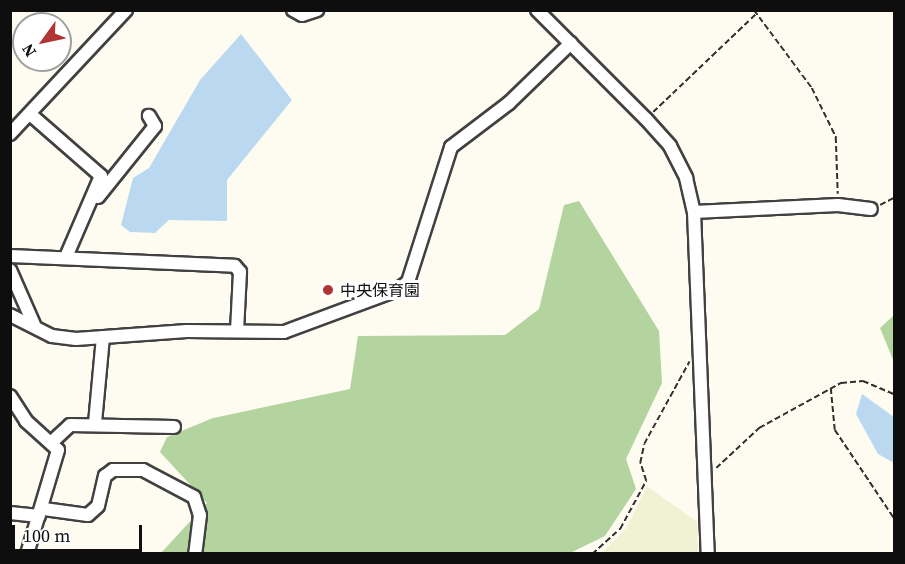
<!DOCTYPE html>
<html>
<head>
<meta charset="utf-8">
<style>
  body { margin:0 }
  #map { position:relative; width:905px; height:564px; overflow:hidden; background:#fefcf1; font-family:"Source Serif 4","Noto Sans JP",serif }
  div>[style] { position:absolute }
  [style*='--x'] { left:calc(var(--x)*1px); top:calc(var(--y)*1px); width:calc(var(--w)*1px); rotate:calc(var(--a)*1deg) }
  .farmland>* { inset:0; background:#f1f1d3 }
  .forest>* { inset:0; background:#b3d49e }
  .water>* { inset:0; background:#bad9f0 }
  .path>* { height:1.5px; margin-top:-0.75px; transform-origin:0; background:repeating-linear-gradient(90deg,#303030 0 6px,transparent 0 9px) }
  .roads { filter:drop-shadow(2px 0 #414141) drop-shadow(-2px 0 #414141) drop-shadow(0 2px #414141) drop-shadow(0 -2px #414141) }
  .minor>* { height:12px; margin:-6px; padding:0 6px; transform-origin:6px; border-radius:6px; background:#fff }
  .dots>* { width:16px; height:16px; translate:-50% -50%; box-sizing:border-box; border:3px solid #fff; border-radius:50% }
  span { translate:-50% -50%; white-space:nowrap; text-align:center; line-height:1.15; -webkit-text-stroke:6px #fff; paint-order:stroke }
  .poi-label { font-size:16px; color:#0e0e0e }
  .left { translate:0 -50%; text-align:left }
  .frame { position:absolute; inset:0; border:12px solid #0e0e0e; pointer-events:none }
  .north { position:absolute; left:12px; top:12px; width:60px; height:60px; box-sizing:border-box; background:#fff; border:2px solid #9f9f9f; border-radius:50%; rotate:237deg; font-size:16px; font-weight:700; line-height:24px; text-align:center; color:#0e0e0e }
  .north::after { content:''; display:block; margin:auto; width:21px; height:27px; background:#b13534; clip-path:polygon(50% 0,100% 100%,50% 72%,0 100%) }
  .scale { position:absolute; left:12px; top:525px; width:130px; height:27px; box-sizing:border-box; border:3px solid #0e0e0e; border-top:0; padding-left:8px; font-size:18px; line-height:21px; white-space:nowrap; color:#0e0e0e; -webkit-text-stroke:4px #fff; paint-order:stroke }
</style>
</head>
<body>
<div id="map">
  <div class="farmland">
    <div style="clip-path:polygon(647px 486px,697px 522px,698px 553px,602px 553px,627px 527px)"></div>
  </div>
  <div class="forest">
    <div style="clip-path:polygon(579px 201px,659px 331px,662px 383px,626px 459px,636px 489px,605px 536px,570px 553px,161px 553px,207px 503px,160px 452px,167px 437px,213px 418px,350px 389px,358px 336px,505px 335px,539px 309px,564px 205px)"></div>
    <div style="clip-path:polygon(894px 315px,894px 362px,880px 328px)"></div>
  </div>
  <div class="water">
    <div style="clip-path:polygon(241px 34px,292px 100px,227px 180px,227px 221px,169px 220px,155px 233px,130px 232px,121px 225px,133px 178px,149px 168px,200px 80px)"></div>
    <div style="clip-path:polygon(862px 394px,894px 417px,894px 463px,878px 454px,856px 414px)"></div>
  </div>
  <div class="path">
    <div style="--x:754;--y:10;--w:97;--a:53.4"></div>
    <div style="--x:812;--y:88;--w:55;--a:63.9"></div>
    <div style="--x:836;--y:137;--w:57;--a:88"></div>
    <div style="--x:653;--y:112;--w:142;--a:-43.6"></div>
    <div style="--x:880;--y:205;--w:16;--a:-27"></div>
    <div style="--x:831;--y:388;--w:42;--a:84.6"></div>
    <div style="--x:835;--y:430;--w:106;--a:56.2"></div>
    <div style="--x:716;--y:468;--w:59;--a:-42.9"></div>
    <div style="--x:759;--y:428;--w:94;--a:-28.8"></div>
    <div style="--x:841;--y:383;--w:22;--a:-5"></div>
    <div style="--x:863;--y:381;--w:34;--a:23"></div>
    <div style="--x:592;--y:554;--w:38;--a:-42"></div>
    <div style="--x:620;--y:529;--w:55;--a:-61.6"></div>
    <div style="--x:646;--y:481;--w:19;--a:-108"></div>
    <div style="--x:640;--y:463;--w:19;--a:-78"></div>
    <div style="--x:644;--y:444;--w:94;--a:-61.2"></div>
  </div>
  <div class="roads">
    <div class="minor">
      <div style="--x:293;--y:10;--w:10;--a:29"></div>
      <div style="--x:302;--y:15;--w:16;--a:-18"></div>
      <div style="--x:537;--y:10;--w:154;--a:45"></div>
      <div style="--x:646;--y:119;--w:36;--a:48"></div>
      <div style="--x:670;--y:146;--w:36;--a:63"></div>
      <div style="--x:686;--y:178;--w:35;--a:77"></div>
      <div style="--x:694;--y:212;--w:342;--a:87.7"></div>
      <div style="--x:30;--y:114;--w:94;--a:41.1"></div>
      <div style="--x:101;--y:176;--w:88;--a:113.4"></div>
      <div style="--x:10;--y:134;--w:170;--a:-46.9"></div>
      <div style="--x:98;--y:197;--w:91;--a:-51.2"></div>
      <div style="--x:155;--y:126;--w:12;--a:-121"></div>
      <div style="--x:694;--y:212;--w:144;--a:-2.8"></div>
      <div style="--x:838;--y:205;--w:33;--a:7"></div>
      <div style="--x:10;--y:256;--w:225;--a:2.5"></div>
      <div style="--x:235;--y:266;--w:8;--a:50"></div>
      <div style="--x:240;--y:272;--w:59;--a:92.9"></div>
      <div style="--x:10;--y:270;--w:62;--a:66.3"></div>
      <div style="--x:10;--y:315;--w:47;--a:26.6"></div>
      <div style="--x:52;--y:336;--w:24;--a:7"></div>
      <div style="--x:76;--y:339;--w:111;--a:-4.1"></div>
      <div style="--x:187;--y:331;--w:97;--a:0.6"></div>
      <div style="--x:284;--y:332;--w:121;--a:-20.4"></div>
      <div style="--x:397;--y:290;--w:14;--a:-36"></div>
      <div style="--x:408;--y:282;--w:142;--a:-72.3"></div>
      <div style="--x:451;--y:147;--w:73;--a:-37.2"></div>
      <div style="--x:509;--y:103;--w:86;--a:-44.1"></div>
      <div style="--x:10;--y:396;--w:30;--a:57"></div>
      <div style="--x:26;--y:421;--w:43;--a:42.2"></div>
      <div style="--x:58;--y:450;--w:109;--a:106.6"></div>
      <div style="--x:95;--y:423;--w:86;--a:-84.7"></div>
      <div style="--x:53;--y:441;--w:23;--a:-43"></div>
      <div style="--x:70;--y:425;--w:104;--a:1.1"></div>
      <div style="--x:44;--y:509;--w:44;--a:7.8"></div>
      <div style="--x:88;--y:515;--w:13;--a:-42"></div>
      <div style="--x:98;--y:506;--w:31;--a:-77"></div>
      <div style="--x:105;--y:476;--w:10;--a:-37"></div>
      <div style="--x:113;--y:470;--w:30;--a:0"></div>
      <div style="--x:143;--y:470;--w:58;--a:27.9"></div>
      <div style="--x:194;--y:497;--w:19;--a:72"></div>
      <div style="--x:200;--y:515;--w:39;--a:97"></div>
      <div style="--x:10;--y:513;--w:29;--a:6"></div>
    </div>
  </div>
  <div class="dots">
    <div style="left:328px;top:290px;background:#b13534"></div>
  </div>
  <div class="poi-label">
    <span class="left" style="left:340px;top:290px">中央保育園</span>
  </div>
  <div class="frame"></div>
  <div class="north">N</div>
  <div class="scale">100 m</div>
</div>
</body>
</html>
